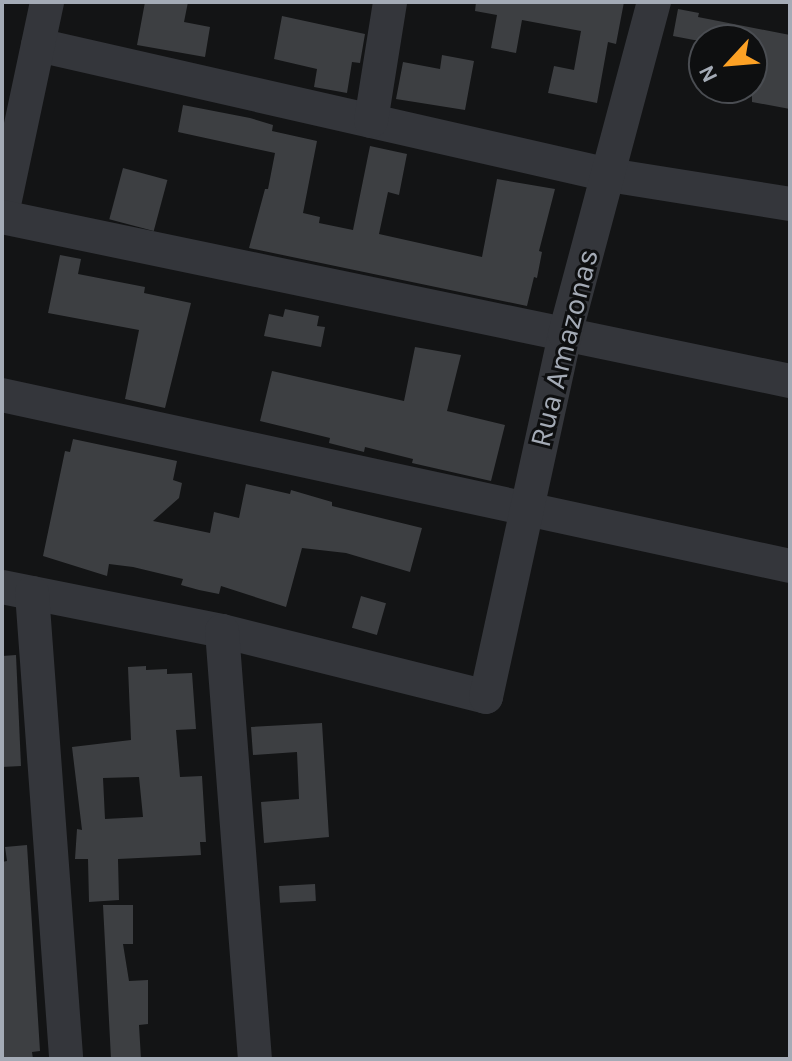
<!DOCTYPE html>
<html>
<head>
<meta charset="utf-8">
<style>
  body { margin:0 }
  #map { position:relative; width:792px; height:1061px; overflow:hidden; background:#131415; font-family:Karla,sans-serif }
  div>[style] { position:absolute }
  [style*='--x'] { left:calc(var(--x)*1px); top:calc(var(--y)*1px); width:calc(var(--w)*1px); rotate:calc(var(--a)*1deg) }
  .building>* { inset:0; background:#3d3f42; transform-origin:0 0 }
  .minor>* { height:34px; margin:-17px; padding:0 17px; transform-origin:17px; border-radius:17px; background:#34363b }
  span { translate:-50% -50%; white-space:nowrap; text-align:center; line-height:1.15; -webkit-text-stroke:6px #0e0f10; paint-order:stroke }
  .street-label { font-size:30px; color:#a4abb6 }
  .frame { position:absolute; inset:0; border:4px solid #a4abb6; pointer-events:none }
  .north { position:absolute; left:688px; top:24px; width:80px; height:80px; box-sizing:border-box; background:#0e0f10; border:2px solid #4a4d52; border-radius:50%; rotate:244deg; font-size:22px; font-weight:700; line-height:32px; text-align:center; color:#a4abb6 }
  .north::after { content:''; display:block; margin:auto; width:28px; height:36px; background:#fca125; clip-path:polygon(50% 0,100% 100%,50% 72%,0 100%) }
</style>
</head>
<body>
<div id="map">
  <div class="building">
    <div style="clip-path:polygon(145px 2px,188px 2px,184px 22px,210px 27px,205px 57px,137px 45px)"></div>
    <div style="clip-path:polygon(476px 2px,624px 2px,616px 44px,608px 42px,597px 103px,548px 93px,554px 66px,574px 70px,581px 31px,522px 20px,516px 53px,491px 48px,497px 15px,475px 11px)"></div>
    <div style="clip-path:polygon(678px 9px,699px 13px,698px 17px,790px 35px,790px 109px,752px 102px,752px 40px,694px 40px,673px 36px)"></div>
    <div style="clip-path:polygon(282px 16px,365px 34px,360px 63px,352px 62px,347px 93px,314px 87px,317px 69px,274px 59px)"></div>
    <div style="clip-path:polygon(442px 55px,474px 61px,465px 110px,396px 99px,403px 62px,440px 69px)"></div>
    <div style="clip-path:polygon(183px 105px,250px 118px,273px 125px,272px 131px,317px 141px,303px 213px,320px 217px,319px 223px,353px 230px,370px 146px,407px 154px,399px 195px,388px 192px,379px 234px,482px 257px,497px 179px,555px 189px,539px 251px,542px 252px,537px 278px,534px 277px,527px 306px,249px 248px,265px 189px,268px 189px,275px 153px,178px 132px)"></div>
    <div style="left:123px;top:168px;width:46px;height:53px;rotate:15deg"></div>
    <div style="clip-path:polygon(60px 255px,81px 259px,78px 274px,145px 287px,144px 293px,191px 303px,165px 408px,125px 399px,139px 330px,48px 313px)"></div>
    <div style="clip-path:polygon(285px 309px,319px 316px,317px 326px,325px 327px,321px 347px,264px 336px,269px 314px,283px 317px)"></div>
    <div style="clip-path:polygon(415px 347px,461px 355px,447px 411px,505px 425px,491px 481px,412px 463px,413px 459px,365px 447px,364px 452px,329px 443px,330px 438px,260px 421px,272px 371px,404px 401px)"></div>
    <div style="clip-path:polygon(73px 439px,177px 461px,173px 480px,182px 483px,179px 498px,153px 521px,210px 533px,214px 512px,239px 518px,246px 484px,290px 494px,291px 490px,332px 502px,332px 506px,422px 528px,410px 572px,346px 553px,302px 548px,286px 607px,221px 586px,219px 594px,199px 590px,181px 585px,183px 579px,133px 567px,109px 564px,107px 576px,43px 556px,65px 451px,70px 452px)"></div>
    <div style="left:361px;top:596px;width:26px;height:33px;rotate:16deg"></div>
    <div style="clip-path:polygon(16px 655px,21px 766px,2px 767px,2px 656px)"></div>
    <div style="clip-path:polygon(evenodd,146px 666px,146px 670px,167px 669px,167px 674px,192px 673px,196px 729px,176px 730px,180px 777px,202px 776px,206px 842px,200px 842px,201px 855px,118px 859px,119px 900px,89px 902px,88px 859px,75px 859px,77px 829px,82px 830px,72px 747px,131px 740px,128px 667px,146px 666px,139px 777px,143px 817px,105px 819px,103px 778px,139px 777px)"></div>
    <div style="clip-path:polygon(322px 723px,329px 837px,264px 843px,261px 802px,299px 799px,297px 752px,253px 755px,251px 727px)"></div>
    <div style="clip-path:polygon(27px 845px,40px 1051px,32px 1052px,33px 1059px,2px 1059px,2px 862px,7px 861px,5px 847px)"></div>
    <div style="left:315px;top:884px;width:17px;height:36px;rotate:87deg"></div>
    <div style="clip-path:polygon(103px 905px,133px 905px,133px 944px,123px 944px,129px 981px,148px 980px,148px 1024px,139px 1025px,141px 1059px,111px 1059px)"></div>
  </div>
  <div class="minor">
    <div style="--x:38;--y:45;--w:586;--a:12.83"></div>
    <div style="--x:609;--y:175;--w:183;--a:9.1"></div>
    <div style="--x:371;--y:121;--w:121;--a:-80.9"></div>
    <div style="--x:2;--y:214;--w:217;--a:-78"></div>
    <div style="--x:2;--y:217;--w:805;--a:11.76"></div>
    <div style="--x:2;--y:395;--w:806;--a:12.24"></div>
    <div style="--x:2;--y:587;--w:224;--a:11.3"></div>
    <div style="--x:222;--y:631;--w:272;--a:14"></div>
    <div style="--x:486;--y:697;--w:371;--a:-77.7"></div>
    <div style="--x:565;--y:334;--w:344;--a:-75"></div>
    <div style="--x:32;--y:593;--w:467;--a:85.8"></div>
    <div style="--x:222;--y:631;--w:429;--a:85.6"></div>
  </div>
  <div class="street-label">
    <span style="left:564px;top:348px;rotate:-76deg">Rua Amazonas</span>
  </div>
  <div class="frame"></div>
  <div class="north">N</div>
</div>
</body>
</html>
